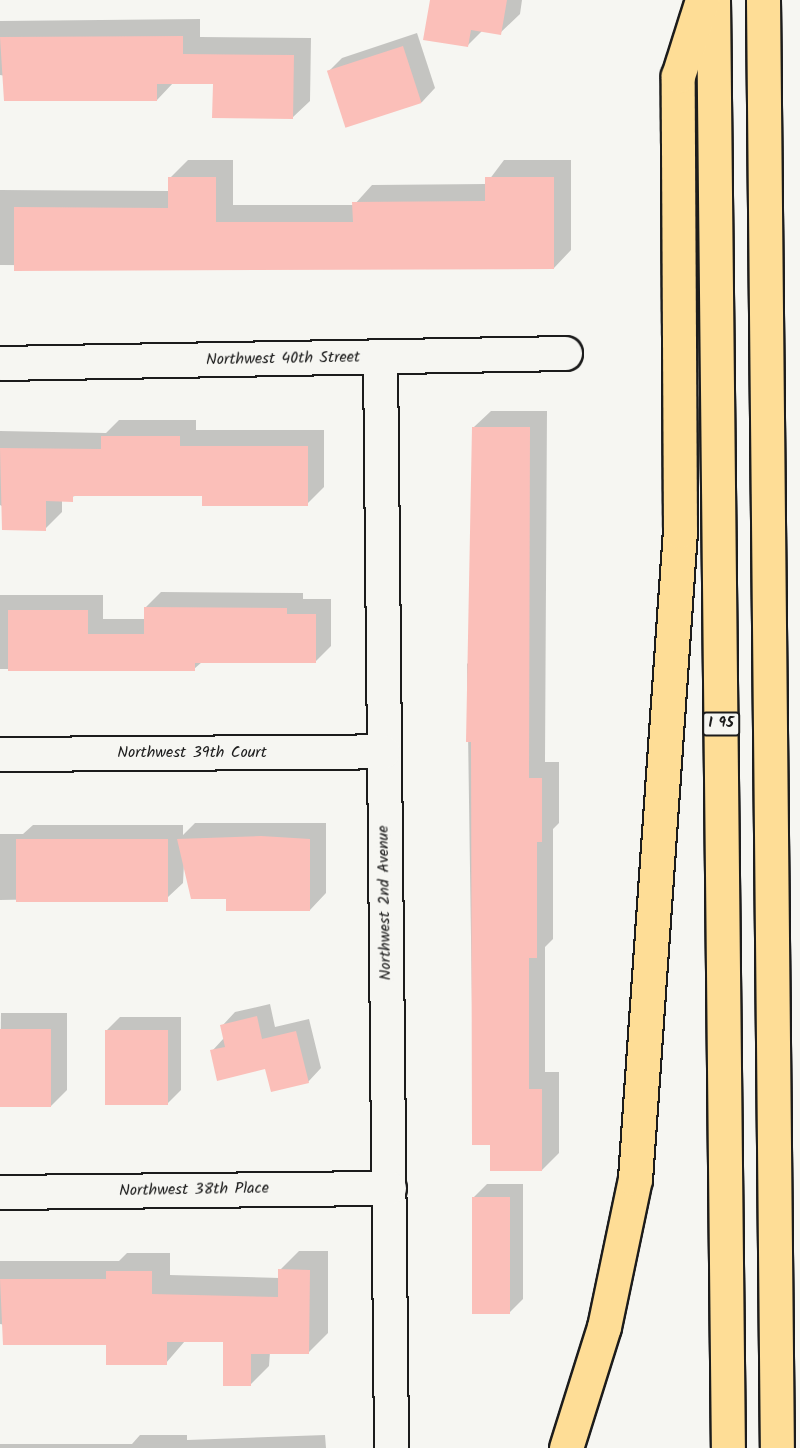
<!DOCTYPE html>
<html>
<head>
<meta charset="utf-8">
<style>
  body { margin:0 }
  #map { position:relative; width:800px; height:1448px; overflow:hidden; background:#f6f6f2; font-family:Kalam,sans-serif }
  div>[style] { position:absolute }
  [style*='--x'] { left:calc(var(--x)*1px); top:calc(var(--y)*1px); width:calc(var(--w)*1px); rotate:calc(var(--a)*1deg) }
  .shadow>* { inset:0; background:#0003 }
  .building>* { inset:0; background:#fbbfb9; transform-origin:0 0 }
  .roads { filter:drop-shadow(2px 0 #1c1c1c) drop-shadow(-2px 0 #1c1c1c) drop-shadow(0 2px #1c1c1c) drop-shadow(0 -2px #1c1c1c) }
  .minor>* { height:33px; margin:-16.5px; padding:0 16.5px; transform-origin:16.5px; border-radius:16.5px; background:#f6f6f2 }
  .highway>* { height:33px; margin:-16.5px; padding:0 16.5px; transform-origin:16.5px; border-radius:16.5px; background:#fedd96 }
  span { translate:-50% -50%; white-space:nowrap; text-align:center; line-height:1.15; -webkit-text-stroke:5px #f6f6f2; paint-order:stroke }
  .shield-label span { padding:2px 4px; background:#f6f6f2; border:2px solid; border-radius:4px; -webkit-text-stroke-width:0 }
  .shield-label { font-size:15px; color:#1c1c1c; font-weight:700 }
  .street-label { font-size:16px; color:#1c1c1c }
</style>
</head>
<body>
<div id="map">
  <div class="shadow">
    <div style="clip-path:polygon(431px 0,522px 0,520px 14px,500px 33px,483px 30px,467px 46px)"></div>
    <div style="clip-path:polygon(200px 19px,200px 37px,311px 38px,310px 101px,292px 118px,214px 82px,174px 82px,157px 100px,0 75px,0 21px)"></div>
    <div style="clip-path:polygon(417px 33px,435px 88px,422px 102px,347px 126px,329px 71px,342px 58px)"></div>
    <div style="clip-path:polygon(188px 160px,233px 160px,233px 205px,354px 205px,372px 185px,486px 184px,504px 160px,571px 160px,571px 250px,554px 268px,0 265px,0 190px,170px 191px,170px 178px)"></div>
    <div style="clip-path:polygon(491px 411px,547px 411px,545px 762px,559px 762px,559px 823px,553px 829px,553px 939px,545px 947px,545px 1072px,559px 1072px,559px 1153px,542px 1170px,491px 1143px,474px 1143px,467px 664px,473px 658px,474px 427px)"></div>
    <div style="clip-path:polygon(119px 420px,196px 420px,196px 430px,324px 430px,324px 487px,307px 504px,203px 495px,78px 495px,62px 500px,62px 512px,45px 529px,0 505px,0 431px,106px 433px)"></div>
    <div style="clip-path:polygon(161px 592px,303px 593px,303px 599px,331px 599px,331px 646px,315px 662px,202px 662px,194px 669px,0 669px,0 595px,103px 595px,103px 619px,145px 619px,145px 608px)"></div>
    <div style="clip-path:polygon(195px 823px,326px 823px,326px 893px,310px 910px,184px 863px,183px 883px,168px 897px,0 900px,0 834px,23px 834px,33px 825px,183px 825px,183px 835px)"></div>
    <div style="clip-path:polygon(270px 1004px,275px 1027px,309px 1019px,321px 1068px,308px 1082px,212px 1051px,224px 1038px,222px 1026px,235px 1012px)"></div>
    <div style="clip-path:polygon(1px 1013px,67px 1013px,67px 1090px,51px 1106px,0 1106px)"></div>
    <div style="clip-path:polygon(120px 1017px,181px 1017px,181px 1090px,168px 1103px,107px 1030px)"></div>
    <div style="clip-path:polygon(487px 1184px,523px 1184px,523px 1299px,510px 1312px,474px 1197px)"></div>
    <div style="clip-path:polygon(299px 1251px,328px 1251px,328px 1333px,309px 1352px,270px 1352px,269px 1366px,250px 1385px,225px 1341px,185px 1341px,166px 1363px,108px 1343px,0 1324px,0 1261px,119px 1261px,127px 1253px,170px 1253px,170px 1275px,280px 1278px,280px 1270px)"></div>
    <div style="clip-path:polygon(140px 1435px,187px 1435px,187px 1440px,325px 1435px,326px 1448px,0 1448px,0 1444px,132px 1444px)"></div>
  </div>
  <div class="building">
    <div style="clip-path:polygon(430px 0,507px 0,501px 35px,471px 30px,468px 47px,423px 40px)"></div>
    <div style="clip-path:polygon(183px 36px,183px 54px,294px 55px,293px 119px,212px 118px,213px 84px,157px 84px,157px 101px,4px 101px,0 37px)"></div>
    <div style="left:403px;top:46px;width:60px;height:80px;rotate:72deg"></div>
    <div style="clip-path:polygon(168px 177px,216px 177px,216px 222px,353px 222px,352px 202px,485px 201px,485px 177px,554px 177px,554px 269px,14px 271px,14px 207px,168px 208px)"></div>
    <div style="clip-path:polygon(472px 427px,530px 427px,529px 778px,542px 778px,542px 842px,537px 842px,537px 958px,529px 958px,529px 1089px,542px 1089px,542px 1171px,490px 1171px,490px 1145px,472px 1145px,471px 742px,466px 742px)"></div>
    <div style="clip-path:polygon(101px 436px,180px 436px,180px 446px,308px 446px,308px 506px,202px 506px,202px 496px,73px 496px,73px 502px,46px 501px,46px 531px,2px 530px,0 448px,101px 449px)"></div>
    <div style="clip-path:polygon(144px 607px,287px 608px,287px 614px,316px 614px,316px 663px,195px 663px,195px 671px,8px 671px,8px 610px,88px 610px,88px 634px,144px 634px)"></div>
    <div style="clip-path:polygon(261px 836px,310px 839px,310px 911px,226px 911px,226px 899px,191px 899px,177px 839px)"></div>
    <div style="left:16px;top:839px;width:152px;height:63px"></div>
    <div style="clip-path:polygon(257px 1016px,262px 1039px,296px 1031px,309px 1083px,271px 1092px,265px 1069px,217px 1081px,210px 1050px,225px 1047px,220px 1025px)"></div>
    <div style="left:0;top:1029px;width:51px;height:78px"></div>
    <div style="left:105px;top:1030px;width:63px;height:75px"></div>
    <div style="left:472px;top:1197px;width:38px;height:117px"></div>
    <div style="clip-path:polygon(278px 1269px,310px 1270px,309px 1354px,251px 1354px,251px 1386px,223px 1386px,223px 1342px,167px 1342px,167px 1365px,106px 1365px,106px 1345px,3px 1345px,0 1279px,106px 1279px,106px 1271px,152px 1271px,152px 1294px,278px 1297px)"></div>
  </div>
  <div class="roads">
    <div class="minor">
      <div style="--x:380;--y:357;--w:1091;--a:89.42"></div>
      <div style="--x:0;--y:363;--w:565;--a:-1.01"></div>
      <div style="--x:0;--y:754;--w:383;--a:-0.4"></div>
      <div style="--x:0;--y:1192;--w:389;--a:-0.6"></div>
    </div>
    <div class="highway">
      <div style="--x:713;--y:0;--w:1448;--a:89.41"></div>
      <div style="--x:763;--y:0;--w:1448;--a:89.45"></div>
      <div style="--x:566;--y:1448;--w:127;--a:-72.6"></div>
      <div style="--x:604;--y:1327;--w:151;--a:-78.2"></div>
      <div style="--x:635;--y:1179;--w:650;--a:-86.03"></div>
      <div style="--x:680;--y:531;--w:455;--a:-90.3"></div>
      <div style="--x:678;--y:76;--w:80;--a:-72.5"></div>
    </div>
  </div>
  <div class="shield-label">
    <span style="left:721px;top:724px">I 95</span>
  </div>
  <div class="street-label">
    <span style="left:283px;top:359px;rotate:-1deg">Northwest 40th Street</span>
    <span style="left:192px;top:753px">Northwest 39th Court</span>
    <span style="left:385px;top:903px;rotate:-91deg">Northwest 2nd Avenue</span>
    <span style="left:194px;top:1190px;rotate:-1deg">Northwest 38th Place</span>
  </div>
</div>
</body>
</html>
